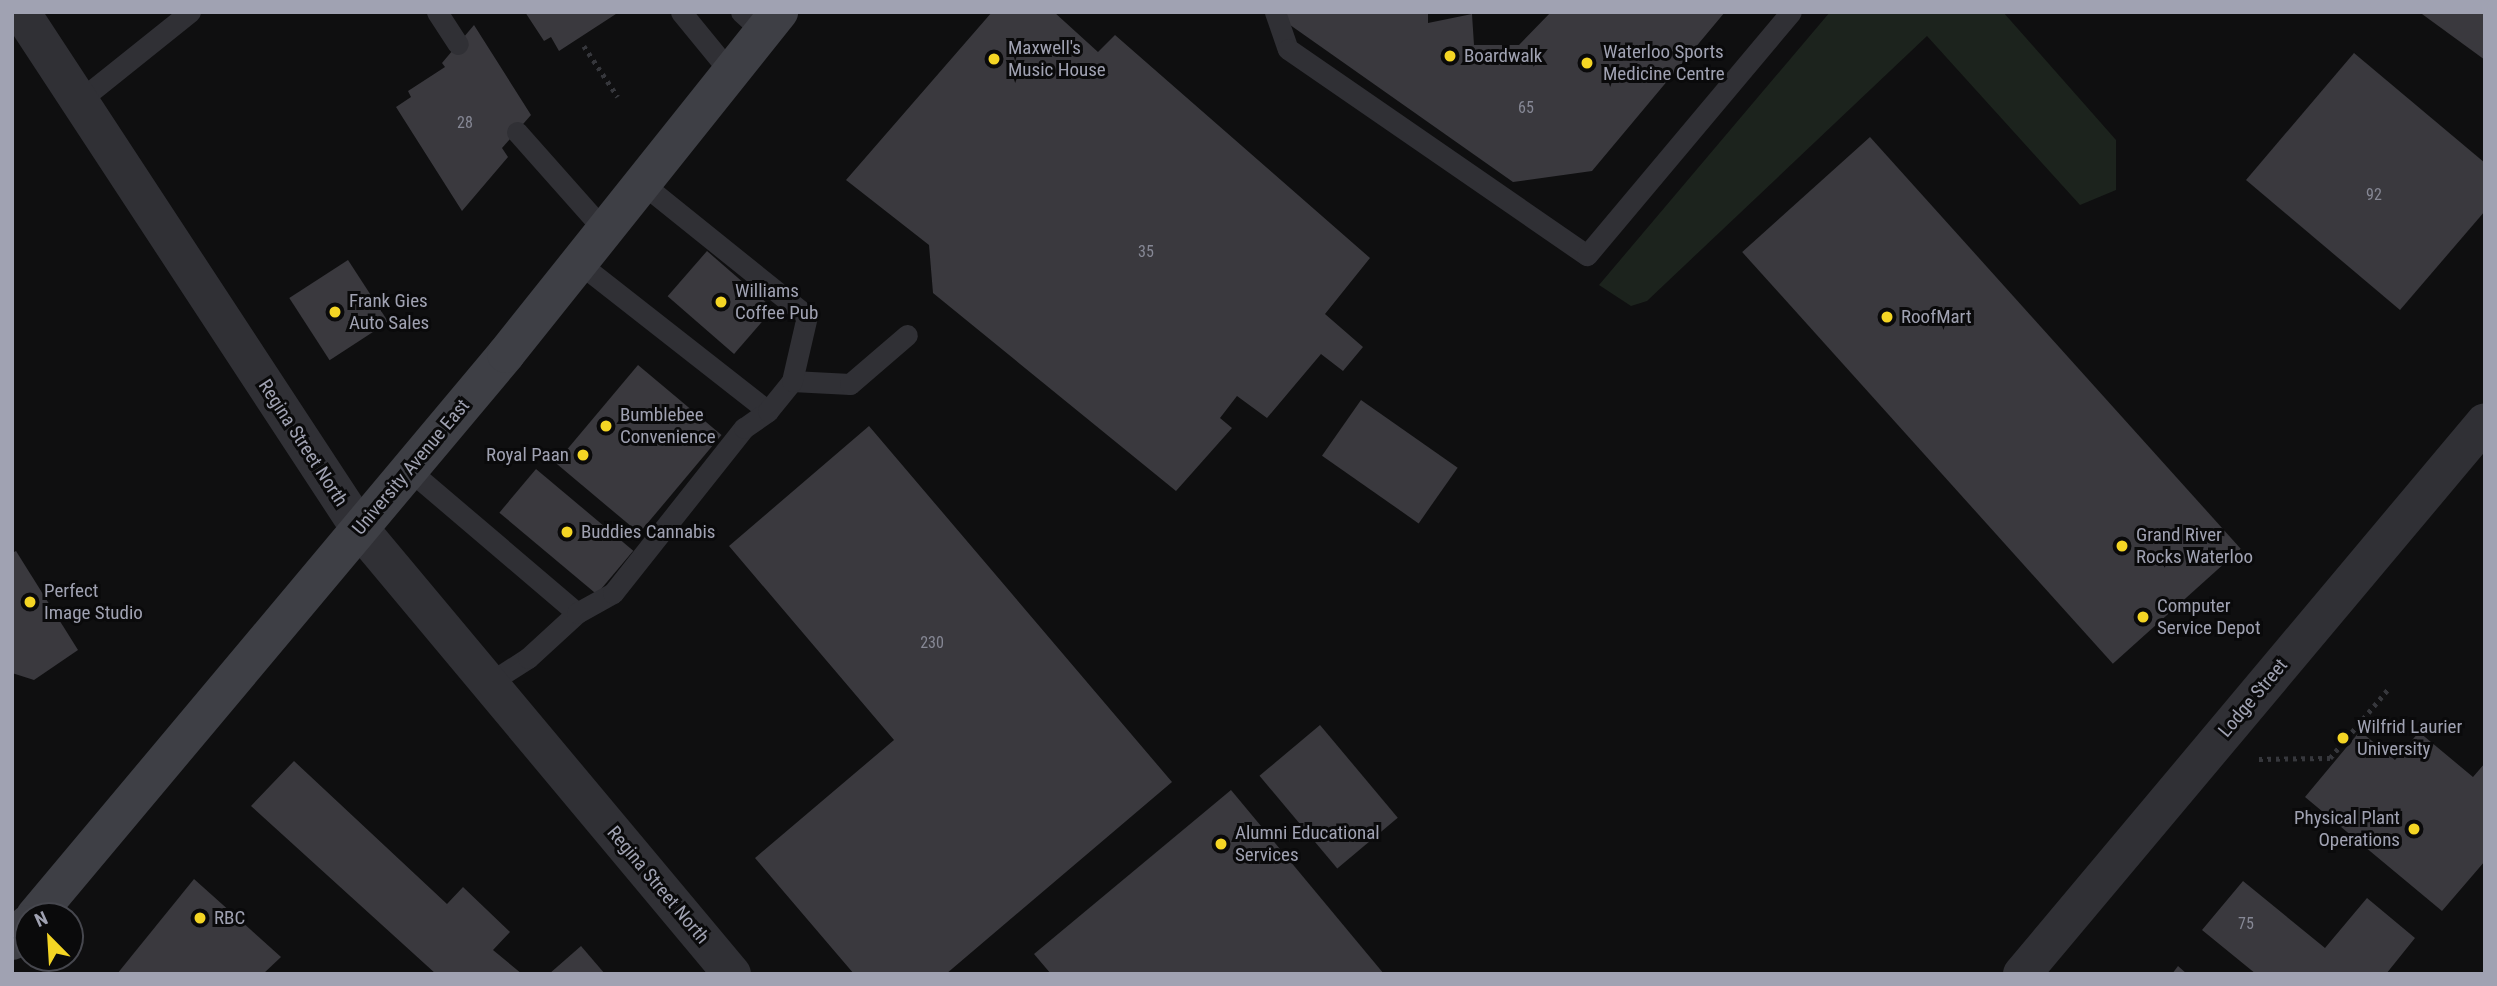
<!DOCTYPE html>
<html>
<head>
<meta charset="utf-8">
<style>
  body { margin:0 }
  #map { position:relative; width:2497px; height:986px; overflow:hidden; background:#0f0f10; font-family:"Roboto Condensed",sans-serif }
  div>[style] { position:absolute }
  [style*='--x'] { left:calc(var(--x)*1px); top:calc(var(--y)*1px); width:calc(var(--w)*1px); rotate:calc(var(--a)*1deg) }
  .green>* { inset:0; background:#1c231d }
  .building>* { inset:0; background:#3a393e; transform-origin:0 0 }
  .path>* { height:4.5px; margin-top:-2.25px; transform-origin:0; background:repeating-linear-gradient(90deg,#36373c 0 3.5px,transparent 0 8.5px) }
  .service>* { height:21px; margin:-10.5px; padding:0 10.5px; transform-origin:10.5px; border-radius:10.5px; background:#303035 }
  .minor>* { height:38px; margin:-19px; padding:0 19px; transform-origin:19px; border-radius:19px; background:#303035 }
  .tertiary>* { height:38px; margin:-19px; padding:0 19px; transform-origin:19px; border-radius:19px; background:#303035 }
  .secondary>* { height:38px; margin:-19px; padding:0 19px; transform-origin:19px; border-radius:19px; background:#3e3f45 }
  .dots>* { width:19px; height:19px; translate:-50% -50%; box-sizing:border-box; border:4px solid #0a0a0b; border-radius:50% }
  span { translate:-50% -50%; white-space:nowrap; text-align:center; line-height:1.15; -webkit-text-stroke:6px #0a0a0b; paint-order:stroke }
  .number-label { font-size:16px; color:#868895 }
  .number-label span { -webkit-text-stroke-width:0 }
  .poi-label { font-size:19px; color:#a0a2b2 }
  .left { translate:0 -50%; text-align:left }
  .right { translate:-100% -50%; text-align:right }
  .street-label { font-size:19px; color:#a0a2b2 }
  .frame { position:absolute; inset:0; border:14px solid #a0a2b2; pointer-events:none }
  .north { position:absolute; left:14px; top:902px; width:70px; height:70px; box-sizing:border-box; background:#0a0a0b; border:2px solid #46474e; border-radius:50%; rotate:336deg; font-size:19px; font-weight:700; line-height:28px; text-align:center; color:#a0a2b2 }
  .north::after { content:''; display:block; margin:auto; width:24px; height:32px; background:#f4d524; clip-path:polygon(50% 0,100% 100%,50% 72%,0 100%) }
</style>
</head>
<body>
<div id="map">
  <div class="green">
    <div style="clip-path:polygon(1830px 12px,2003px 12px,2116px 140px,2116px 190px,2080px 205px,1927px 36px,1647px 301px,1631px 306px,1599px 285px)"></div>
  </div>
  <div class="building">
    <div style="clip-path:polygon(525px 12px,619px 12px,559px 51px,551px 37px,544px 41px)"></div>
    <div style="clip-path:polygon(992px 12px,1054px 12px,1098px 52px,1115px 35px,1370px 258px,1325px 314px,1363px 347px,1343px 371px,1321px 354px,1267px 418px,1237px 396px,1220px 418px,1232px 428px,1176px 491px,933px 293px,929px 245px,846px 180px)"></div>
    <div style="clip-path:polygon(1281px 12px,1428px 12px,1428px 23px,1472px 14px,1474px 45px,1519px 45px,1551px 12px,1725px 12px,1592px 171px,1513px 182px,1283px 20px)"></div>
    <div style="clip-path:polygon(2423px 12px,2485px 12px,2485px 60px,2422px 14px)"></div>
    <div style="clip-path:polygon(474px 25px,531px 115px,502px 148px,508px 157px,462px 211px,396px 107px,411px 97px,408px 91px,445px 67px,442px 63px)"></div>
    <div style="clip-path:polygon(2354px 53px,2485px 163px,2485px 211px,2400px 310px,2246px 180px)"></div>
    <div style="left:1870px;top:137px;width:554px;height:172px;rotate:48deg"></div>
    <div style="left:707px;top:251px;width:88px;height:60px;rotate:41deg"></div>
    <div style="left:348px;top:260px;width:74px;height:70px;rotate:57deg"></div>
    <div style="left:638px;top:365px;width:109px;height:128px;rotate:40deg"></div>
    <div style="left:1361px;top:400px;width:118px;height:68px;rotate:35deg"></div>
    <div style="clip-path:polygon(869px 426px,1172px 782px,946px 974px,854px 974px,755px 858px,894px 740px,729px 546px)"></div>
    <div style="left:536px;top:469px;width:127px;height:57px;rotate:40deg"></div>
    <div style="clip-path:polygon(16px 551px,78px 650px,34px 680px,12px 673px,12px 553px)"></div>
    <div style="left:1320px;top:725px;width:121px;height:79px;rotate:50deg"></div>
    <div style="clip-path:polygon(2360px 731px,2395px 760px,2419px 732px,2473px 777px,2485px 763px,2485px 861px,2442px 911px,2305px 797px)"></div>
    <div style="clip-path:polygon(294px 761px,447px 904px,463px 887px,510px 932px,493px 950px,522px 974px,436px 974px,251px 806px)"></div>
    <div style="clip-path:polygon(1231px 790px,1384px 974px,1051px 974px,1034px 954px)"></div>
    <div style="clip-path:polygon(194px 879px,281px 957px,263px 974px,117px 974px)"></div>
    <div style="clip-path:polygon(2243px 881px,2325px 948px,2367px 898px,2415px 938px,2386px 974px,2256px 974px,2202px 930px)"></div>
    <div style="clip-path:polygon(581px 946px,605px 974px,549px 974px)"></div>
    <div style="clip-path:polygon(2178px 966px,2187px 974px,2172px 974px)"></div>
  </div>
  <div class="path">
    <div style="--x:584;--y:46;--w:61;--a:56.3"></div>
    <div style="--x:2259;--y:759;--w:71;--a:-0.8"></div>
    <div style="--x:2330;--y:758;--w:92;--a:-49.9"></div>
  </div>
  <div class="service">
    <div style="--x:437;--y:12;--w:38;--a:57"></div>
    <div style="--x:681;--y:12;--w:79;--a:50.7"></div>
    <div style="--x:741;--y:12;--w:30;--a:42"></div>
    <div style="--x:1275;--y:12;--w:39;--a:71"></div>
    <div style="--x:1288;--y:49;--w:363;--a:34.6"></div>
    <div style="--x:1587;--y:255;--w:317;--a:-50"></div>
    <div style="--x:80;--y:100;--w:141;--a:-38.7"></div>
    <div style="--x:517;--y:132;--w:132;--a:48.4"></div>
    <div style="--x:579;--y:263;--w:240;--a:38.1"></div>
    <div style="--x:792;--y:381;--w:58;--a:3"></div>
    <div style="--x:850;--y:384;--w:75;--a:-40.7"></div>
    <div style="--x:408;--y:469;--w:222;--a:40.4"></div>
    <div style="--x:489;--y:683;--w:46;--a:-32.7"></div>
    <div style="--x:528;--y:658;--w:67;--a:-42.6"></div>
    <div style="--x:577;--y:613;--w:41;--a:-29.1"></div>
    <div style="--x:613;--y:593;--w:211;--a:-51.6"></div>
    <div style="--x:744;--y:428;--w:29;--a:-35"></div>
    <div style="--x:768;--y:411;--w:38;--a:-51"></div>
    <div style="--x:792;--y:381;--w:67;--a:-77"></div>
    <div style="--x:807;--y:316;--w:211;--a:-141.2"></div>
  </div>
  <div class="minor">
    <div style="--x:2022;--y:974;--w:720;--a:-50.01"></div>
  </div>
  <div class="tertiary">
    <div style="--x:21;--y:12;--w:618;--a:56.75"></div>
    <div style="--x:360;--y:529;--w:580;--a:50.11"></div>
  </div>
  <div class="secondary">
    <div style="--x:35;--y:916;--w:733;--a:-50.03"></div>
    <div style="--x:506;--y:354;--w:438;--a:-51.4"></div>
    <div style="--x:12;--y:941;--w:23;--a:-47"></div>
  </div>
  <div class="dots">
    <div style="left:1450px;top:56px;background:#f4d524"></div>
    <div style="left:994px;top:59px;background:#f4d524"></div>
    <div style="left:1587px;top:63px;background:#f4d524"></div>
    <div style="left:721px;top:302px;background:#f4d524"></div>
    <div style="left:335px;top:312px;background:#f4d524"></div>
    <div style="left:1887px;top:317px;background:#f4d524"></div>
    <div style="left:606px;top:426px;background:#f4d524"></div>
    <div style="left:583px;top:455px;background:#f4d524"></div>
    <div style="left:567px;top:532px;background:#f4d524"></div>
    <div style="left:2122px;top:546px;background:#f4d524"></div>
    <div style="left:30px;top:602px;background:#f4d524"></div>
    <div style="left:2143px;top:617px;background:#f4d524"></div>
    <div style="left:2343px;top:738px;background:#f4d524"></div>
    <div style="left:2414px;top:829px;background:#f4d524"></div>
    <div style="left:1221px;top:844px;background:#f4d524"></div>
    <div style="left:200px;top:918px;background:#f4d524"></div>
  </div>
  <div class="number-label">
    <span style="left:1526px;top:108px">65</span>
    <span style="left:465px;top:123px">28</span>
    <span style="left:2374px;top:195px">92</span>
    <span style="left:1146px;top:252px">35</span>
    <span style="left:932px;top:643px">230</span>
    <span style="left:2246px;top:924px">75</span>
  </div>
  <div class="poi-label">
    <span class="left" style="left:1008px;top:59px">Maxwell's<br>Music House</span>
    <span class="left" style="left:1603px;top:63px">Waterloo Sports<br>Medicine Centre</span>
    <span class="left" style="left:1464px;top:56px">Boardwalk</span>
    <span class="left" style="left:735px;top:302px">Williams<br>Coffee Pub</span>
    <span class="left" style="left:349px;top:312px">Frank Gies<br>Auto Sales</span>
    <span class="left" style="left:1901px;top:317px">RoofMart</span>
    <span class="left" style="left:620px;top:426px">Bumblebee<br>Convenience</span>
    <span class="right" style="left:569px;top:455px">Royal Paan</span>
    <span class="left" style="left:581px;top:532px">Buddies Cannabis</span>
    <span class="left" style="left:2136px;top:546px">Grand River<br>Rocks Waterloo</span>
    <span class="left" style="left:44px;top:602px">Perfect<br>Image Studio</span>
    <span class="left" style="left:2157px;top:617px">Computer<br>Service Depot</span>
    <span class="left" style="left:2357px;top:738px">Wilfrid Laurier<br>University</span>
    <span class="right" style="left:2400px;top:829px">Physical Plant<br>Operations</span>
    <span class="left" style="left:1235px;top:844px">Alumni Educational<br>Services</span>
    <span class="left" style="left:214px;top:918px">RBC</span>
  </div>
  <div class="street-label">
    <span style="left:303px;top:443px;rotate:57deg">Regina Street North</span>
    <span style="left:411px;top:467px;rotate:-50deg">University Avenue East</span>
    <span style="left:2253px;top:698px;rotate:-50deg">Lodge Street</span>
    <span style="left:658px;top:885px;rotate:50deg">Regina Street North</span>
  </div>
  <div class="frame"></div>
  <div class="north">N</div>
</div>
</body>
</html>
